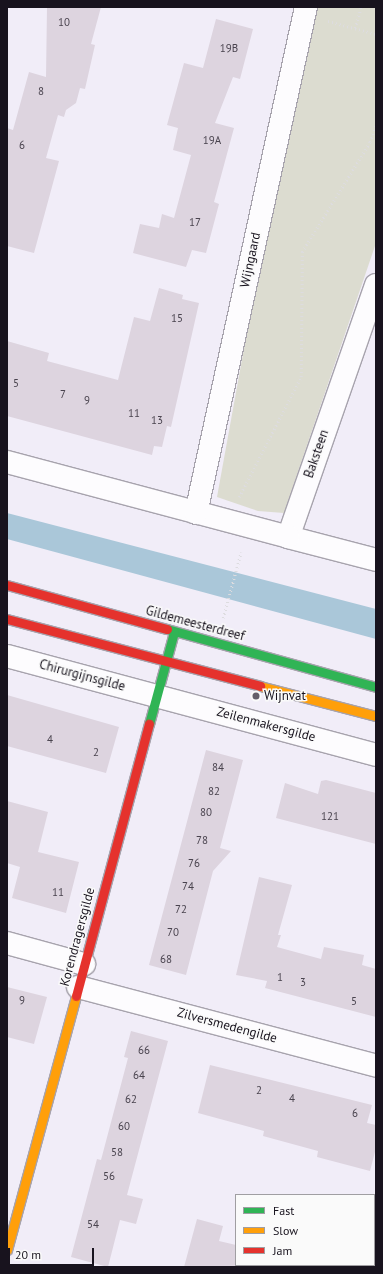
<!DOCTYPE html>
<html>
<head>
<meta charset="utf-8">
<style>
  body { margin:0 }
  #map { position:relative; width:383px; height:1274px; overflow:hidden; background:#f1edf8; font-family:"PT Sans",sans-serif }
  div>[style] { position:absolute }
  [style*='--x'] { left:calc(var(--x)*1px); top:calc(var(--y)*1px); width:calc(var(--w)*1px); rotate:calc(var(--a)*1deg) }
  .green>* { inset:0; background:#dcdcd0 }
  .water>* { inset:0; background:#aac7d9 }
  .building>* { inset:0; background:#ddd4df }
  .path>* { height:2.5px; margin-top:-1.25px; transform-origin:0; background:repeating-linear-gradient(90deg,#dddcdf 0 1px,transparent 0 4px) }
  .roads { filter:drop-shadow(1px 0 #a7a3ad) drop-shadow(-1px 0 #a7a3ad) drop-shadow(0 1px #a7a3ad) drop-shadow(0 -1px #a7a3ad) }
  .street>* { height:22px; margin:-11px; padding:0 11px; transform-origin:11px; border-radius:11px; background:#fdfcfe }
  .fast>* { height:9px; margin:-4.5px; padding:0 4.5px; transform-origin:4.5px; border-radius:4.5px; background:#30b455 }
  .slow>* { height:9px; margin:-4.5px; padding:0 4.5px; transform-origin:4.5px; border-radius:4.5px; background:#ff9f0a }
  .jam>* { height:9px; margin:-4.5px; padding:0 4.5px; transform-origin:4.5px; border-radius:4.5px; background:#e5322d }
  .dots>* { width:11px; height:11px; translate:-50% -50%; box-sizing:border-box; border:2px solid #fafafa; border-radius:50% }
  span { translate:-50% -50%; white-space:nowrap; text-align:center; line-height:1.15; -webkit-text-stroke:3px #fafafa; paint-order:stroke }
  .number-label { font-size:11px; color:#49434e }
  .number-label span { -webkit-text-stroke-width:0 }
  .street-label { font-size:13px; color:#18131e }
  .poi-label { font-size:13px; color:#18131e }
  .left { translate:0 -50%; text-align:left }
  .frame { position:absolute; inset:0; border:8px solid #18131e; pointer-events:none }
  .legend { position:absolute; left:235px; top:1194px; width:140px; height:72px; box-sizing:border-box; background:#fafafa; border:1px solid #a09ea2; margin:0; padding:5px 7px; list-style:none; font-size:12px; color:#18131e }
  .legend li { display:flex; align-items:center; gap:8px; height:20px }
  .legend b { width:20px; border:1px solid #a09ea2 }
  .scale { position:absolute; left:8px; top:1248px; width:86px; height:18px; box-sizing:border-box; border:2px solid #18131e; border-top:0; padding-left:5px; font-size:12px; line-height:14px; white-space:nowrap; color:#18131e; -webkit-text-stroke:3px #fafafa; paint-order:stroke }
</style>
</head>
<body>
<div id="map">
  <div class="green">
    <div style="clip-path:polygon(306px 7px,376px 7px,376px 243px,284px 513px,258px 511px,217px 497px)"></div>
  </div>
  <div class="water">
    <div style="clip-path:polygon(7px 513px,376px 609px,376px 639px,7px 539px)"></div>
  </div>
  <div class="building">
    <div style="clip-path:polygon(47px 7px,101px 7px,91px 44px,95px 45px,85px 89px,80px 88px,76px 103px,66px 110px,64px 117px,58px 115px,46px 158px,59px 161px,34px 253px,7px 246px,7px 128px,13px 130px,29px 72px,46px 77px)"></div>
    <div style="clip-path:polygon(216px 19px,253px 29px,240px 79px,233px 77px,215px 123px,234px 128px,214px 202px,219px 204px,206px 253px,192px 250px,186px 267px,133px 253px,140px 224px,159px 228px,162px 214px,174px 218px,191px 155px,173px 150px,178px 128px,167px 125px,184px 63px,203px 68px)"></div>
    <div style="clip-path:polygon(159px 288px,183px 295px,182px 299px,199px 303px,171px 427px,167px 426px,162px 447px,154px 446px,152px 455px,7px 416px,7px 341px,49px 353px,47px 361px,118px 380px,134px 317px,150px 321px)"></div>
    <div style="clip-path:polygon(7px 695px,119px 727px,106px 773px,7px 746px)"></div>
    <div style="clip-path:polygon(206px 750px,243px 760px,220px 848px,231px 851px,213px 871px,186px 975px,149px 965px)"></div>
    <div style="clip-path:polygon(326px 780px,376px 793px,376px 844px,276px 818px,285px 783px,318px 794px,321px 781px)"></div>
    <div style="clip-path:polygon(7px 801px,48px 812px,38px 852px,79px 862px,66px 913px,12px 898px,20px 867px,7px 863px)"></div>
    <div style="clip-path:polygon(259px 877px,292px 885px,278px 935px,281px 935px,277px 947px,321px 959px,324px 947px,364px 955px,362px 965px,376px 969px,376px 1017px,265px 988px,267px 981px,236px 975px)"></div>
    <div style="clip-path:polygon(7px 987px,47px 997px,34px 1044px,7px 1037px)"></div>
    <div style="clip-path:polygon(131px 1031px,168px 1041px,127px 1195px,143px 1199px,136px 1224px,120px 1220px,108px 1267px,71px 1257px,97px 1159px,101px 1160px,128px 1058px,124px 1057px)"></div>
    <div style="clip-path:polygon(210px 1065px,372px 1105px,367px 1123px,376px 1125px,376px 1148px,370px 1171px,317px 1157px,318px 1151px,263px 1136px,264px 1131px,198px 1113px)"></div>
    <div style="clip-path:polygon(197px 1219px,223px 1226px,219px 1241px,236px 1245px,236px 1267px,184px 1267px)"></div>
  </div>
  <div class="path">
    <div style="--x:328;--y:21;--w:50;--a:15.2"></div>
    <div style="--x:355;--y:28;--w:22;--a:-74"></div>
    <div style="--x:239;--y:497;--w:135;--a:-62.7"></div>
    <div style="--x:301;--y:377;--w:125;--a:-89.5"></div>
    <div style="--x:302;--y:252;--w:129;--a:-58.3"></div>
    <div style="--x:370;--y:142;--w:18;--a:-71"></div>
    <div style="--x:223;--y:618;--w:68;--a:-74.7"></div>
  </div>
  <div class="roads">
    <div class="street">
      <div style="--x:376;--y:285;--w:267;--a:109.2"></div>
      <div style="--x:288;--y:537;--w:91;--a:14.6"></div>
      <div style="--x:7;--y:462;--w:291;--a:14.9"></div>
      <div style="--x:196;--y:513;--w:518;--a:-77.74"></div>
      <div style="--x:7;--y:656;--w:382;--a:15"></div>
      <div style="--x:7;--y:943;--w:80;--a:15.3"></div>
      <div style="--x:78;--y:987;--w:308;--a:14.8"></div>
    </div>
    <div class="fast">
      <div style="--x:167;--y:629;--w:217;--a:15.5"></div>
      <div style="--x:149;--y:724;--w:95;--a:-74.8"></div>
    </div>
    <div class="slow">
      <div style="--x:260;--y:686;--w:120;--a:14.5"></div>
      <div style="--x:7;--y:1250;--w:263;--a:-74.8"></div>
    </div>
    <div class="jam">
      <div style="--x:7;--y:585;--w:166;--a:15.4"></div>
      <div style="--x:7;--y:619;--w:262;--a:14.8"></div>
      <div style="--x:76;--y:996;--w:282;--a:-75"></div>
    </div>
  </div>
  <div class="dots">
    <div style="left:256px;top:696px;background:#645f6a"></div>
  </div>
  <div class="number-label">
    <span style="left:64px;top:22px">10</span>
    <span style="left:229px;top:48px">19B</span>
    <span style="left:41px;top:91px">8</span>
    <span style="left:212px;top:140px">19A</span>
    <span style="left:22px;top:145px">6</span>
    <span style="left:195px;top:222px">17</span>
    <span style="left:177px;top:318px">15</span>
    <span style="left:16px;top:383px">5</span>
    <span style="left:63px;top:394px">7</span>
    <span style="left:87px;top:400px">9</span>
    <span style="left:134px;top:413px">11</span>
    <span style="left:157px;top:420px">13</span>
    <span style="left:50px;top:739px">4</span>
    <span style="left:96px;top:752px">2</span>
    <span style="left:218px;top:767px">84</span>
    <span style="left:214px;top:791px">82</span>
    <span style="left:206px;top:812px">80</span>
    <span style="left:330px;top:816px">121</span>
    <span style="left:202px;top:840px">78</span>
    <span style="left:194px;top:863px">76</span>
    <span style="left:188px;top:886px">74</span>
    <span style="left:58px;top:892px">11</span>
    <span style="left:181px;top:909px">72</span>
    <span style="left:173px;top:932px">70</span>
    <span style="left:166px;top:959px">68</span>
    <span style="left:280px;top:977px">1</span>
    <span style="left:303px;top:982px">3</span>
    <span style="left:22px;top:1000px">9</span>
    <span style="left:354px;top:1001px">5</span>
    <span style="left:144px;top:1050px">66</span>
    <span style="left:139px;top:1075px">64</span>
    <span style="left:259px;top:1090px">2</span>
    <span style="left:292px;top:1098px">4</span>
    <span style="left:131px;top:1099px">62</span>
    <span style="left:355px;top:1113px">6</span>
    <span style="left:124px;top:1126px">60</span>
    <span style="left:117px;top:1152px">58</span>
    <span style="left:109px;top:1176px">56</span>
    <span style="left:93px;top:1224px">54</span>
  </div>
  <div class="street-label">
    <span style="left:251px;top:260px;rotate:-78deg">Wijngaard</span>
    <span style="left:317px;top:454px;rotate:-71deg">Baksteen</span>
    <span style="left:195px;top:624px;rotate:15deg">Gildemeesterdreef</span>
    <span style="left:82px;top:676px;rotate:15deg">Chirurgijnsgilde</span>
    <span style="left:266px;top:725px;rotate:15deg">Zeilenmakersgilde</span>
    <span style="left:78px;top:937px;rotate:-75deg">Korendragersgilde</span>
    <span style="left:227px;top:1026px;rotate:15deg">Zilversmedengilde</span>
  </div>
  <div class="poi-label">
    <span class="left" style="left:264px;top:696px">Wijnvat</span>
  </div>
  <div class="frame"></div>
  <ul class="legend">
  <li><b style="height:5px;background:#30b455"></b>Fast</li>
  <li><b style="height:5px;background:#ff9f0a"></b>Slow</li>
  <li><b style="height:5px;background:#e5322d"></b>Jam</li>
  </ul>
  <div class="scale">20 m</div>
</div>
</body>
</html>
